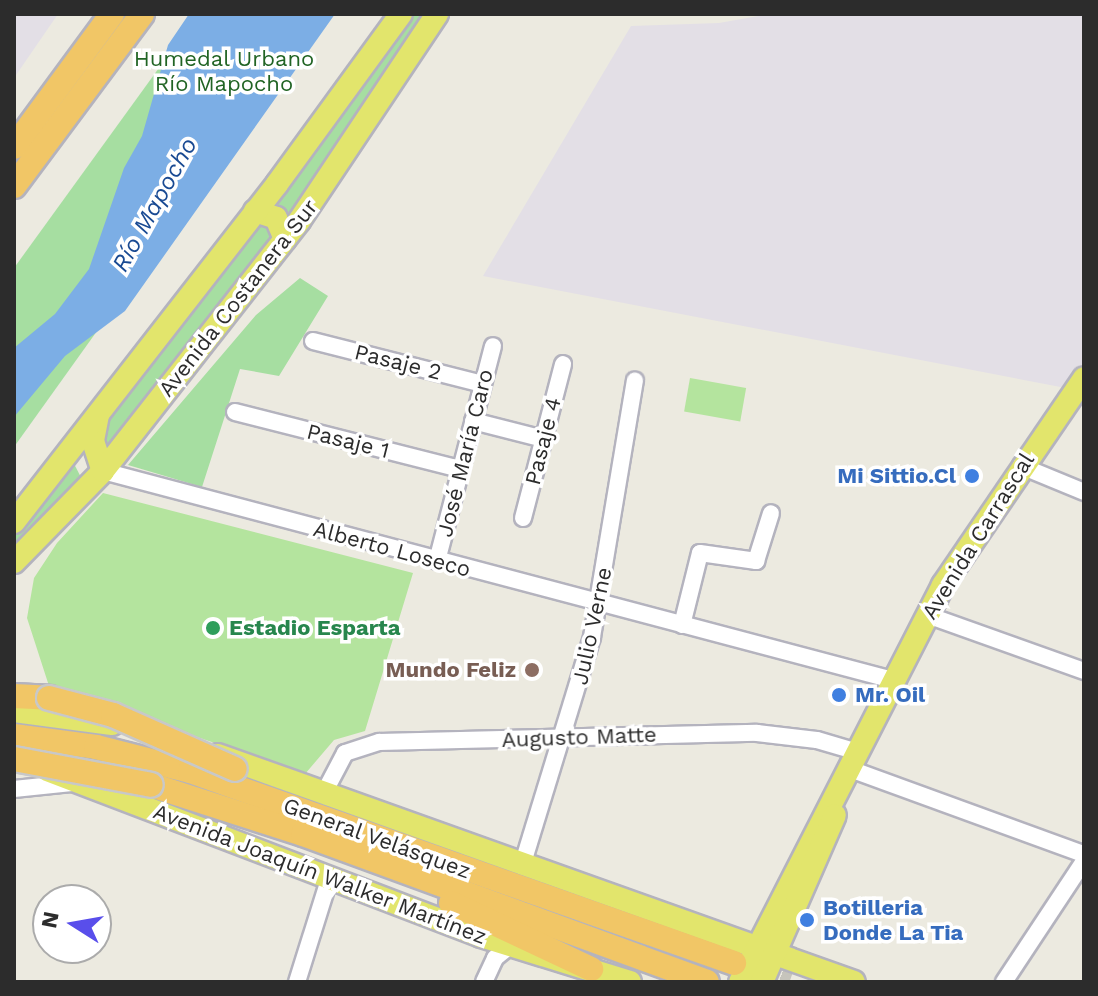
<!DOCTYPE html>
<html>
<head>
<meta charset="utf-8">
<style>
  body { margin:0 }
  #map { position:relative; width:1098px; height:996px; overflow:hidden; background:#eceae0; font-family:"Work Sans",sans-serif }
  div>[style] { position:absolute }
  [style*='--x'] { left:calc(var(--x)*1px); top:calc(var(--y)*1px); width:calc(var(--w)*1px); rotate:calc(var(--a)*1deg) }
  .industrial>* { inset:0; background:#e3dfe6 }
  .green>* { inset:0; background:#a6dea1 }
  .pitch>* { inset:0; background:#b4e49e; transform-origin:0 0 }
  .water>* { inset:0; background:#7caee5 }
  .highway-tunnel>* { height:24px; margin-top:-12px; transform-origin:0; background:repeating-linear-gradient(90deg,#c6c4bc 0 24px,transparent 0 36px) }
  .roads { filter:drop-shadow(2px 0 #b4b3be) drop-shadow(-2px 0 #b4b3be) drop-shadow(0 2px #b4b3be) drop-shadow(0 -2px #b4b3be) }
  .minor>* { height:16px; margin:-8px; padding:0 8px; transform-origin:8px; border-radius:8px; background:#fff }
  .major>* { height:22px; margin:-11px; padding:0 11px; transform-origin:11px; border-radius:11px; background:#e2e56c }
  .highway>* { height:24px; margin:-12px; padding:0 12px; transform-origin:12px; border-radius:12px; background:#f1c666 }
  .bridges { filter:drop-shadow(2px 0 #c8c8c8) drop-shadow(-2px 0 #c8c8c8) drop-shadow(0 2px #c8c8c8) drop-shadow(0 -2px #c8c8c8) }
  .highway-bridge>* { height:24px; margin:-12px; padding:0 12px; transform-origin:12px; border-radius:12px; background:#f1c666 }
  .dots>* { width:22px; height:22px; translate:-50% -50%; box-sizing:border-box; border:4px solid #fff; border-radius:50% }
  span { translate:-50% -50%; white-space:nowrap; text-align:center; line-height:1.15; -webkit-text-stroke:7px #fff; paint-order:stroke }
  .park-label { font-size:22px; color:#216424 }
  .street-label { font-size:22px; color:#2c2c2c }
  .shop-label { font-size:22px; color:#366cbe; font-weight:700 }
  .right { translate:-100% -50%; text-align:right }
  .left { translate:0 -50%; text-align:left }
  .leisure-label { font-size:22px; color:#27864d; font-weight:700 }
  .education-label { font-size:22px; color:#785e54; font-weight:700 }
  .water-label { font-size:24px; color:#194a93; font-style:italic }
  .frame { position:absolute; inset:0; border:16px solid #2c2c2c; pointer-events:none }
  .north { position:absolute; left:32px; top:884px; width:80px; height:80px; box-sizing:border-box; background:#fff; border:2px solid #ababab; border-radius:50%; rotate:281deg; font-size:22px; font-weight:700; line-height:32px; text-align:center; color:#2c2c2c }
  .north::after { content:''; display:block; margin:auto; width:28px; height:36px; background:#594eeb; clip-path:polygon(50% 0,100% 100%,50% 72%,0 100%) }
</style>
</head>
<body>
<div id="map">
  <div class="industrial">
    <div style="clip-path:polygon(14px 14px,58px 14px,14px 78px)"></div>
    <div style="clip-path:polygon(769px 14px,1084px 14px,1084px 370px,1071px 389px,483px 276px,631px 26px,719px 23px)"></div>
  </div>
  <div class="green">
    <div style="clip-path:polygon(198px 14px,135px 278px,14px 447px,14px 268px)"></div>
    <div style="clip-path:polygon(409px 14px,432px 14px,291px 223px,267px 207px)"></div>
    <div style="clip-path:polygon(265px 222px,272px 228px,271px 239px,105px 457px,107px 424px,251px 223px)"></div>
    <div style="clip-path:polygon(300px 278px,328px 296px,279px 376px,240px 369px,202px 487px,128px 465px,256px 315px)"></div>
    <div style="clip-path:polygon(72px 460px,85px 485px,14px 553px,14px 534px)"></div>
  </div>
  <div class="pitch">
    <div style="left:690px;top:378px;width:57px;height:34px;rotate:10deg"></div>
    <div style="clip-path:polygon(103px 493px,413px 573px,365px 731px,334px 740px,305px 774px,49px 686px,27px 618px,34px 578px,57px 543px)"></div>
  </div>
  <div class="water">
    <div style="clip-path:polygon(189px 14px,335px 14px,125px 311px,65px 356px,14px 417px,14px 348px,55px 314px,89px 269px,124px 168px,142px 136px,168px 45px)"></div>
  </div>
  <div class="highway-tunnel">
    <div style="--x:746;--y:967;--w:46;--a:19.2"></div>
  </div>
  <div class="roads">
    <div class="minor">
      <div style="--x:313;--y:341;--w:175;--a:14.2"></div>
      <div style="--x:235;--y:412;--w:233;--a:14.2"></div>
      <div style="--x:473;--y:421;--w:73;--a:14.2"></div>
      <div style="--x:1021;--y:466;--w:68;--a:22.4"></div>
      <div style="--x:103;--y:471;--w:817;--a:14.82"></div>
      <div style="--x:523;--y:518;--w:159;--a:-75.4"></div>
      <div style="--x:437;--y:561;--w:222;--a:-75.4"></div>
      <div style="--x:927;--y:615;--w:167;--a:19.6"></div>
      <div style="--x:682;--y:625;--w:74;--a:-76"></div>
      <div style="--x:700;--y:553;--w:57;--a:8.1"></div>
      <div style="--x:756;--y:561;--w:50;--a:-72.6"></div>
      <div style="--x:850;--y:769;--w:249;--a:20"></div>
      <div style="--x:14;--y:789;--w:58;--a:-5.9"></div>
      <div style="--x:324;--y:793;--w:45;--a:-62.3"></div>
      <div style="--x:345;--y:753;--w:36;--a:-18"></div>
      <div style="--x:379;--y:742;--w:378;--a:-1.4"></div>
      <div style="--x:757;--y:733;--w:60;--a:6.7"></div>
      <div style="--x:817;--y:740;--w:43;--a:16.3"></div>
      <div style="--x:522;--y:866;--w:239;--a:-73"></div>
      <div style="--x:592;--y:637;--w:260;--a:-80.5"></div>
      <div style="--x:297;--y:982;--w:110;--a:-72.6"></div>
      <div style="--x:484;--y:982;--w:26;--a:-65"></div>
      <div style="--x:495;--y:958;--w:19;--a:-39"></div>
      <div style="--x:1004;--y:982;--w:145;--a:-56.5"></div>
    </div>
    <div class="major">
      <div style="--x:255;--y:211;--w:22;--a:18"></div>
      <div style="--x:276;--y:218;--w:23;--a:67"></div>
      <div style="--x:98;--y:415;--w:26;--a:101"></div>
      <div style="--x:93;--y:441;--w:32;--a:72"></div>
      <div style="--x:14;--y:522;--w:428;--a:-52.1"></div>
      <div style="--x:277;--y:184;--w:210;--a:-53.9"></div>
      <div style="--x:14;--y:562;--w:127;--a:-45.6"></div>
      <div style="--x:103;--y:471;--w:318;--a:-51.9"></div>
      <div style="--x:299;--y:221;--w:249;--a:-56.3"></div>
      <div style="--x:14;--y:711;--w:99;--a:7.6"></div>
      <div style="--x:218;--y:755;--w:675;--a:19.64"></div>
      <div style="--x:47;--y:770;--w:465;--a:20.9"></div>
      <div style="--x:481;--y:936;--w:156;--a:17.2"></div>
      <div style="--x:740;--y:982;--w:446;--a:-62.9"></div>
      <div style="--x:943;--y:585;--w:250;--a:-55.7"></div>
      <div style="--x:762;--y:982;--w:182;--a:-66.4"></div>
    </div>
    <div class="highway">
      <div style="--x:14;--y:147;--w:165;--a:-53.6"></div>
      <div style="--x:14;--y:186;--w:214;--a:-53.3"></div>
      <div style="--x:14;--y:696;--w:35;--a:3"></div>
      <div style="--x:14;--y:736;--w:83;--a:7.6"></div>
      <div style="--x:96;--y:747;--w:97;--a:14.3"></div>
      <div style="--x:190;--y:771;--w:577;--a:19.44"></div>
      <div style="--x:151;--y:785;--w:160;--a:17.9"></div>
      <div style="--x:303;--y:834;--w:430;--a:20.1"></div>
      <div style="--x:451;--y:903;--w:155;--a:25.2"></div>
    </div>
  </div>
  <div class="bridges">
    <div class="highway-bridge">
      <div style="--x:49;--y:698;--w:66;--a:14.9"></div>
      <div style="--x:113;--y:715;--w:133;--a:23.9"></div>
      <div style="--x:14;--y:759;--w:139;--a:10.7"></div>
    </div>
  </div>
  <div class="dots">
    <div style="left:972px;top:476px;background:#3f7fe0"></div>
    <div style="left:213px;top:628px;background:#2e9e5b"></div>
    <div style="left:532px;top:670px;background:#8d6e63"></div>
    <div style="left:839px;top:695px;background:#3f7fe0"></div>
    <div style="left:807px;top:920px;background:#3f7fe0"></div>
  </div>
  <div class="park-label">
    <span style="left:224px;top:71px">Humedal Urbano<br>Río Mapocho</span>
  </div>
  <div class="street-label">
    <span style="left:238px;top:298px;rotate:-52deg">Avenida Costanera Sur</span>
    <span style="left:398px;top:362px;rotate:14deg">Pasaje 2</span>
    <span style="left:348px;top:441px;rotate:14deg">Pasaje 1</span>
    <span style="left:543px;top:441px;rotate:-76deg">Pasaje 4</span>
    <span style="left:465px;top:453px;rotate:-76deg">José María Caro</span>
    <span style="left:978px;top:536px;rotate:-58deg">Avenida Carrascal</span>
    <span style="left:392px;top:549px;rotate:15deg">Alberto Loseco</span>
    <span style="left:592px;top:626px;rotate:-78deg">Julio Verne</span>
    <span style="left:579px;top:737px;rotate:-2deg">Augusto Matte</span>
    <span style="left:377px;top:838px;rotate:20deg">General Velásquez</span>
    <span style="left:320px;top:874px;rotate:21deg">Avenida Joaquín Walker Martínez</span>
  </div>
  <div class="shop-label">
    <span class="right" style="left:956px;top:476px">Mi Sittio.Cl</span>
    <span class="left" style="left:855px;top:695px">Mr. Oil</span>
    <span class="left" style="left:823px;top:920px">Botilleria<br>Donde La Tia</span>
  </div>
  <div class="leisure-label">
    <span class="left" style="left:229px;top:628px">Estadio Esparta</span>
  </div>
  <div class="education-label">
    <span class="right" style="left:516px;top:670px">Mundo Feliz</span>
  </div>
  <div class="water-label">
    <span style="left:155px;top:205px;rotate:-61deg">Río Mapocho</span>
  </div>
  <div class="frame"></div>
  <div class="north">N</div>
</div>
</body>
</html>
